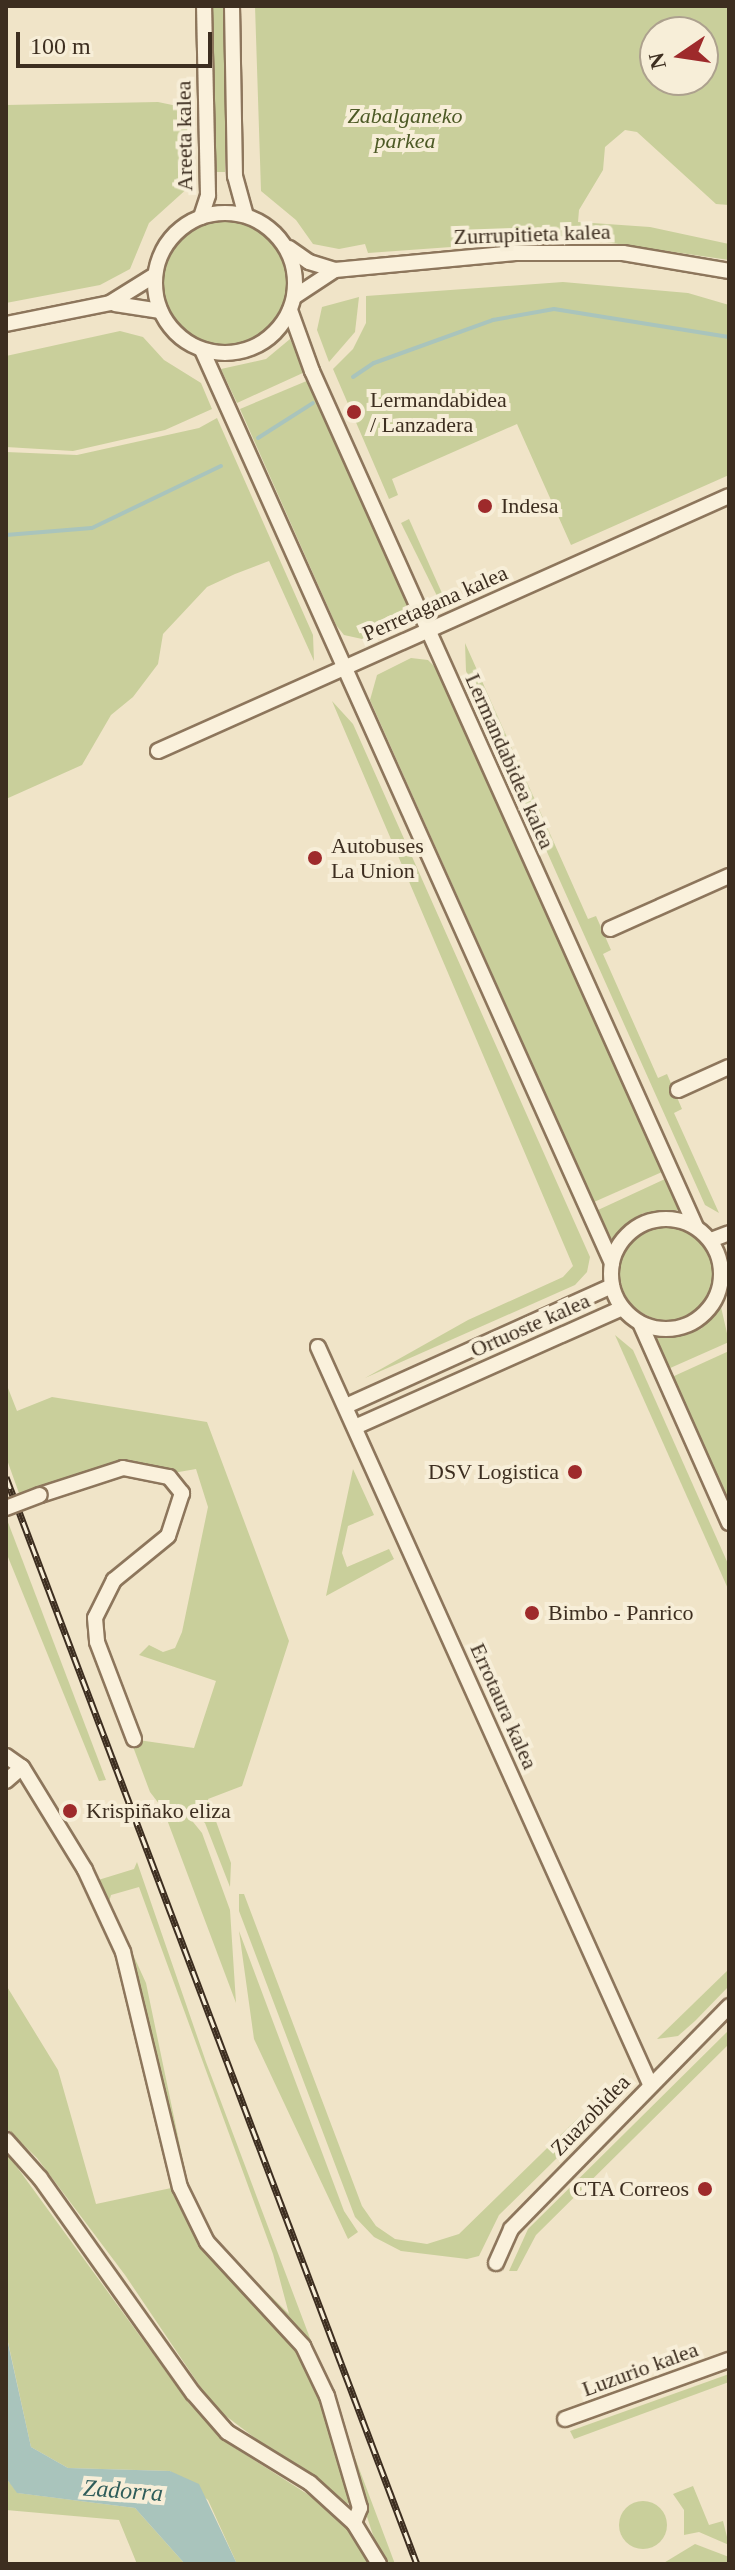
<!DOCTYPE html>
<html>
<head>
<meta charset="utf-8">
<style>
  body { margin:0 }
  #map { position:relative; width:735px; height:2570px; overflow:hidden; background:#f0e4c8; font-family:Georgia,serif }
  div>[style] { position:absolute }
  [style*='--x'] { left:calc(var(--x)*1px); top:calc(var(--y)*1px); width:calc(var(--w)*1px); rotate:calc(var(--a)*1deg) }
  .green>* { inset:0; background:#c9cf9b; transform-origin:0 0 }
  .round { border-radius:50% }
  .water>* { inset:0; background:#a9c4bc }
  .stream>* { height:4px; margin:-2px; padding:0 2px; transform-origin:2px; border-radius:2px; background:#a9c4bc }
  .roads { filter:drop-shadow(2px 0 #8d765c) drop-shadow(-2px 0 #8d765c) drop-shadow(0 2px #8d765c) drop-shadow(0 -2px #8d765c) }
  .minor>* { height:14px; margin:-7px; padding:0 7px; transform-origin:7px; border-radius:7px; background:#faf1dc }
  .minor>.ring { margin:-7px; padding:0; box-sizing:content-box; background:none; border:14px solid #faf1dc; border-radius:50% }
  .rail>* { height:7px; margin-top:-3.5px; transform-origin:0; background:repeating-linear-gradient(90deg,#f7eed8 0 12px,#3d2e20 0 24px); box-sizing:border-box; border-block:2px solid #3d2e20 }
  .bridges { filter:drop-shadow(2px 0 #8d765c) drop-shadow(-2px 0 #8d765c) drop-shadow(0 2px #8d765c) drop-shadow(0 -2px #8d765c) }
  .minor-bridge>* { height:14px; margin:-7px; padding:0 7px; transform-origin:7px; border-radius:7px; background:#faf1dc }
  .dots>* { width:22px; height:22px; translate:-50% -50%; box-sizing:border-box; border:4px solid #f7eed8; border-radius:50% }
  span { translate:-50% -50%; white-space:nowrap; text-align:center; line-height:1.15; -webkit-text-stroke:8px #f7eed8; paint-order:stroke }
  .park-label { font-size:22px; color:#4d5a26; font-style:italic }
  .street-label { font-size:22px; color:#3d2e20 }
  .poi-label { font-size:22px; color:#3d2e20 }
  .left { translate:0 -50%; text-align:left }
  .right { translate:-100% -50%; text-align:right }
  .water-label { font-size:24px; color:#2f5d5a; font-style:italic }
  .frame { position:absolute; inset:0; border:8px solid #3d2e20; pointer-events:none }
  .north { position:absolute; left:639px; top:16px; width:80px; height:80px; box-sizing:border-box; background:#f7eed8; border:2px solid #ada18e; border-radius:50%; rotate:257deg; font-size:22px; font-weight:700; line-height:32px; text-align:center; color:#3d2e20 }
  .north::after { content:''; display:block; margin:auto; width:28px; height:36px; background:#9e2a2b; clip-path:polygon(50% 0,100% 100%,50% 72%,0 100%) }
  .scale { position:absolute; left:16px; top:32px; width:196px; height:36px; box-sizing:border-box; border:4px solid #3d2e20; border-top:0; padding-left:10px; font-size:24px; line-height:28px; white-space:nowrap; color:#3d2e20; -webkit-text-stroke:6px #f7eed8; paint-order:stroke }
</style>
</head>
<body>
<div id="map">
  <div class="green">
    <div style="left:211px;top:6px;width:14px;height:166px"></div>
    <div style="clip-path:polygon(evenodd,255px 6px,729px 6px,729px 205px,716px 204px,637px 132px,625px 130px,605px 147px,603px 170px,579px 210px,578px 222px,650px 227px,729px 244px,729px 260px,577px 238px,368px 253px,365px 244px,339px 249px,313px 244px,296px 220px,261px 191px,255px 6px,655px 32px,703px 32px,703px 80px,655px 80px,655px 32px)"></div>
    <div style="clip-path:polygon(183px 94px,189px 94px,190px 186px,149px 223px,130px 269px,100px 285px,6px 303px,6px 105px,158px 102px,182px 107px)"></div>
    <div class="round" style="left:162px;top:220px;width:126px;height:126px"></div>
    <div style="clip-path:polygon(563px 282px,688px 293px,729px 305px,729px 475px,571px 545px,517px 424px,392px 479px,398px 495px,389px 499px,333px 369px,353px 349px,366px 323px,366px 296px)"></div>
    <div style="clip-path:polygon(359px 297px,355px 332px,329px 362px,317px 330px,322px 307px)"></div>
    <div style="clip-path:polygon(120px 331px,143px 337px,164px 360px,201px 383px,212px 409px,165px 430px,73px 451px,6px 447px,6px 356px)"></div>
    <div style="clip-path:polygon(290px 339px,305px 372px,237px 403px,221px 369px,266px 359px)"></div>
    <div style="clip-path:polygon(309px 380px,406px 596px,407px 607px,398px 622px,362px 639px,344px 635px,336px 625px,240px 409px)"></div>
    <div style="clip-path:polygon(217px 418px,313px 635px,314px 661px,269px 561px,235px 574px,207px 587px,163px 634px,158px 664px,133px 697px,111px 715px,82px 765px,6px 799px,6px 452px,77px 455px,199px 428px)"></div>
    <div style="clip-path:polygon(409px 519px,445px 600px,440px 602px,401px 523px)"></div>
    <div style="clip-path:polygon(465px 643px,588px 919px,596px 916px,611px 950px,603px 954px,658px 1078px,667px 1074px,682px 1109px,674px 1113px,719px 1213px,705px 1205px,466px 671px)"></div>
    <div style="clip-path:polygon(411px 658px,428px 660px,438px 670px,662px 1172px,594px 1202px,370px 700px,377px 675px)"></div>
    <div style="clip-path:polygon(332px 701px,353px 724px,590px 1257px,587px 1272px,575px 1285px,365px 1378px,468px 1320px,563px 1277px,573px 1266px)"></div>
    <div style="clip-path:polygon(665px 1179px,679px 1210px,643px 1213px,611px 1239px,598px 1210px)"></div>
    <div class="round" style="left:620px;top:1226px;width:94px;height:94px"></div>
    <div style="clip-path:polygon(721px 1307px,729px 1342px,668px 1369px,654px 1338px,701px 1329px)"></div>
    <div style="clip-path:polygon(615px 1335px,633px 1350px,729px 1566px,729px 1591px)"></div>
    <div style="clip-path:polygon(729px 1351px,729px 1504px,672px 1377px)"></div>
    <div style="clip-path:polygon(6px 1383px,17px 1411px,52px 1397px,207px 1422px,289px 1641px,242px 1786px,208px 1799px,231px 1863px,230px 1887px,205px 1823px,185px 1808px,171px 1807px,189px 1817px,202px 1833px,230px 1910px,236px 2003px,163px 1809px,150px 1792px,132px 1744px,138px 1740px,194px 1748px,216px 1681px,139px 1655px,149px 1645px,163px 1652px,175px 1648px,182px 1632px,208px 1507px,196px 1469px,173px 1473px,123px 1463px,20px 1496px,6px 1457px)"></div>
    <div style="clip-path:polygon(353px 1469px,374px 1515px,348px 1526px,342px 1553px,347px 1567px,389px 1549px,394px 1559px,326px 1596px)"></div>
    <div style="clip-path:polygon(6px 1517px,106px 1780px,99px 1781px,6px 1552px)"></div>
    <div style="clip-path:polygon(evenodd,137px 1862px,206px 2062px,395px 2564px,384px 2564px,377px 2547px,316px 2363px,213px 2245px,183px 2186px,136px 1986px,95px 1881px,134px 1869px,137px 1862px,139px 1887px,273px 2254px,289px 2314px,213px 2239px,190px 2194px,146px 1983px,109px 1902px,111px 1895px,139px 1887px)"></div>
    <div style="clip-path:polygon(239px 1894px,244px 1894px,362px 2206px,376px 2226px,395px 2239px,427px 2244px,459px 2234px,624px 2073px,623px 2093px,499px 2215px,479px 2256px,467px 2259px,401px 2251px,374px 2237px,355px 2217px,239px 1911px)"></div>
    <div style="clip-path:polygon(239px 1931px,344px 2211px,358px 2232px,348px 2239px,254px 2039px)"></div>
    <div style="clip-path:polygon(729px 1969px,729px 1986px,695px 2021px,678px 2036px,657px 2039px)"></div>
    <div style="clip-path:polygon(6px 1985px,58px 2070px,96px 2204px,176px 2187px,192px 2223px,296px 2344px,323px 2403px,352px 2503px,342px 2504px,214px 2407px,125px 2275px,37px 2158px,6px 2128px)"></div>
    <div style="clip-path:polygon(729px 2030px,729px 2044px,536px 2235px,517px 2271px,509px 2271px,528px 2229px)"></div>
    <div style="clip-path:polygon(6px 2152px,188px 2402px,232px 2446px,326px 2506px,358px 2542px,368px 2564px,237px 2564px,208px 2500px,170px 2471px,68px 2468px,31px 2447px,6px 2333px)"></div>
    <div style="clip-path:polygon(729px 2374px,729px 2382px,574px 2439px,570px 2431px)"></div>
    <div style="clip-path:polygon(6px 2478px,18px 2493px,135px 2508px,185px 2564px,137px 2564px,119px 2520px,6px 2510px)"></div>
    <div style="clip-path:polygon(693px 2486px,709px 2525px,723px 2521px,729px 2545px,699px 2532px,684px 2535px,684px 2510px,673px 2494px)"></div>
    <div class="round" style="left:619px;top:2501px;width:48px;height:48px"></div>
    <div style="clip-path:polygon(695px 2544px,729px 2557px,729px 2564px,662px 2564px)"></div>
  </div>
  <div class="water">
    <div style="clip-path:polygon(6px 2334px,31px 2447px,68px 2468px,170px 2471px,199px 2484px,237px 2564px,185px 2564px,135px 2508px,17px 2493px,6px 2478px)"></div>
  </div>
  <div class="stream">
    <div style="--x:353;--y:377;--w:25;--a:-34"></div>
    <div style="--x:374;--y:363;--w:127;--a:-19.9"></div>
    <div style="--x:493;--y:320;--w:62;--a:-10.2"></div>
    <div style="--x:554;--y:309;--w:177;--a:9.1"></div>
    <div style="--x:258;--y:438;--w:65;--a:-32.5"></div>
    <div style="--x:6;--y:535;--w:86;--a:-4.7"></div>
    <div style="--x:92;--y:528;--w:143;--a:-25.7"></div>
  </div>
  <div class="roads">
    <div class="minor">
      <div style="--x:232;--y:6;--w:170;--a:89"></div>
      <div style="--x:235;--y:176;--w:41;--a:74.6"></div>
      <div class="ring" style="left:155px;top:213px;width:126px;height:126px"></div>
      <div style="--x:201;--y:217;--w:23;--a:-72"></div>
      <div style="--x:208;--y:195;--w:189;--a:-91.2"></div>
      <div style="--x:289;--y:248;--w:24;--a:35"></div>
      <div style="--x:309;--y:262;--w:27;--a:17"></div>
      <div style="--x:294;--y:297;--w:49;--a:-33.4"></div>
      <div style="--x:335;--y:270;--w:181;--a:-5.4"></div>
      <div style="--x:515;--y:253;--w:108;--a:0"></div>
      <div style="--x:623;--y:253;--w:108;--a:9.6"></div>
      <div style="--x:115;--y:304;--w:46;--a:8.8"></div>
      <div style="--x:290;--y:310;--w:65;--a:70.2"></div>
      <div style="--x:312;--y:371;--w:938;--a:65.84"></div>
      <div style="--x:6;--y:324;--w:106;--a:-11.4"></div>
      <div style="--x:110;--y:303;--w:53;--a:-31.9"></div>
      <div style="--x:202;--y:350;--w:1001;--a:65.82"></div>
      <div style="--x:158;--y:751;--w:625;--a:-24.06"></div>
      <div style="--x:610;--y:929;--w:130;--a:-24"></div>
      <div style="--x:678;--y:1090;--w:56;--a:-24.3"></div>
      <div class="ring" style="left:611px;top:1219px;width:96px;height:96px"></div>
      <div style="--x:711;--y:1240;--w:19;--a:-21"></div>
      <div style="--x:640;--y:1323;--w:219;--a:66"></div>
      <div style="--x:318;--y:1347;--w:808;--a:65.75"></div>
      <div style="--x:346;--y:1406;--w:292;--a:-24.3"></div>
      <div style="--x:355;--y:1427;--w:292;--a:-24"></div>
      <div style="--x:40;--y:1495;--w:87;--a:-18"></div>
      <div style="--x:123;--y:1468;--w:47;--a:11.1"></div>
      <div style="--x:169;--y:1477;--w:21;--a:51"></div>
      <div style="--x:182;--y:1493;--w:45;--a:108"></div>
      <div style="--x:168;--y:1536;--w:70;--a:140.8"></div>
      <div style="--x:114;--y:1580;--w:42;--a:116.6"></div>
      <div style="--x:95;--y:1618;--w:24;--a:85"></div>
      <div style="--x:97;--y:1642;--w:104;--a:69.1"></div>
      <div style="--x:6;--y:1756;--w:19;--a:35"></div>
      <div style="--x:22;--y:1767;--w:121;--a:58.5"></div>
      <div style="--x:85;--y:1870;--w:90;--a:65.1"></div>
      <div style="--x:123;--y:1952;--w:242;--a:76.4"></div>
      <div style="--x:180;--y:2187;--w:61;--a:63.9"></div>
      <div style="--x:207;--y:2242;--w:142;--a:47.3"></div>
      <div style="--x:303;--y:2346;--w:55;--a:64.4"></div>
      <div style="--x:327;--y:2396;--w:117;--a:73.6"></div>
      <div style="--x:360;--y:2508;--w:16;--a:112"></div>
      <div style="--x:6;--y:1781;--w:21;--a:-41"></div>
      <div style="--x:6;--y:2140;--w:51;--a:48.2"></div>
      <div style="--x:40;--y:2178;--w:264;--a:54.6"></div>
      <div style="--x:193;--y:2393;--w:52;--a:48.9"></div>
      <div style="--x:227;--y:2432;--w:97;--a:31.6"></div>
      <div style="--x:310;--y:2483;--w:59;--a:42.3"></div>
      <div style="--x:354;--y:2523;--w:48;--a:58.6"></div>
      <div style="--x:496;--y:2263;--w:37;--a:-66"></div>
      <div style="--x:511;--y:2229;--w:312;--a:-45.6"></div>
      <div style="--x:565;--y:2419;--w:174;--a:-19.8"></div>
    </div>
  </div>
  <div class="rail">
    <div style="--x:6;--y:1477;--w:1162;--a:69.29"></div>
  </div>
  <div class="bridges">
    <div class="minor-bridge">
      <div style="--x:6;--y:1508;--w:36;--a:-21"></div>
    </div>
  </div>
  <div class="dots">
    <div style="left:354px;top:412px;background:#9e2a2b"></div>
    <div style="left:485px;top:506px;background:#9e2a2b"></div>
    <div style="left:315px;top:858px;background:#9e2a2b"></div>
    <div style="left:575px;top:1472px;background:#9e2a2b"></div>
    <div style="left:532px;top:1613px;background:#9e2a2b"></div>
    <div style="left:70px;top:1811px;background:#9e2a2b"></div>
    <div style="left:705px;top:2189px;background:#9e2a2b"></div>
  </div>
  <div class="park-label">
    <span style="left:405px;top:128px">Zabalganeko<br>parkea</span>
  </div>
  <div class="street-label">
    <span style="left:184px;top:136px;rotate:-91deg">Areeta kalea</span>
    <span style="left:532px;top:234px;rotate:-2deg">Zurrupitieta kalea</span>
    <span style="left:435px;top:603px;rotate:-24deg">Perretagana kalea</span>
    <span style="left:510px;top:761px;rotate:66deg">Lermandabidea kalea</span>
    <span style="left:530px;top:1325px;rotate:-24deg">Ortuoste kalea</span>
    <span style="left:504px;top:1706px;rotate:66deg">Errotaura kalea</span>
    <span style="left:590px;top:2115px;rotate:-46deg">Zuazobidea</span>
    <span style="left:640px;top:2369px;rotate:-20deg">Luzurio kalea</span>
  </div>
  <div class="poi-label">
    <span class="left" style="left:370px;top:412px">Lermandabidea<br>/ Lanzadera</span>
    <span class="left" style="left:501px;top:506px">Indesa</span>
    <span class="left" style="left:331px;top:858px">Autobuses<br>La Union</span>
    <span class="right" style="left:559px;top:1472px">DSV Logistica</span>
    <span class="left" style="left:548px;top:1613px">Bimbo - Panrico</span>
    <span class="left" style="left:86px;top:1811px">Krispiñako eliza</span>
    <span class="right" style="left:689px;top:2189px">CTA Correos</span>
  </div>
  <div class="water-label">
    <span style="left:123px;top:2491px;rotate:4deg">Zadorra</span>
  </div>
  <div class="frame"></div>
  <div class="north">N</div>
  <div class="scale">100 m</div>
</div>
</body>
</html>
